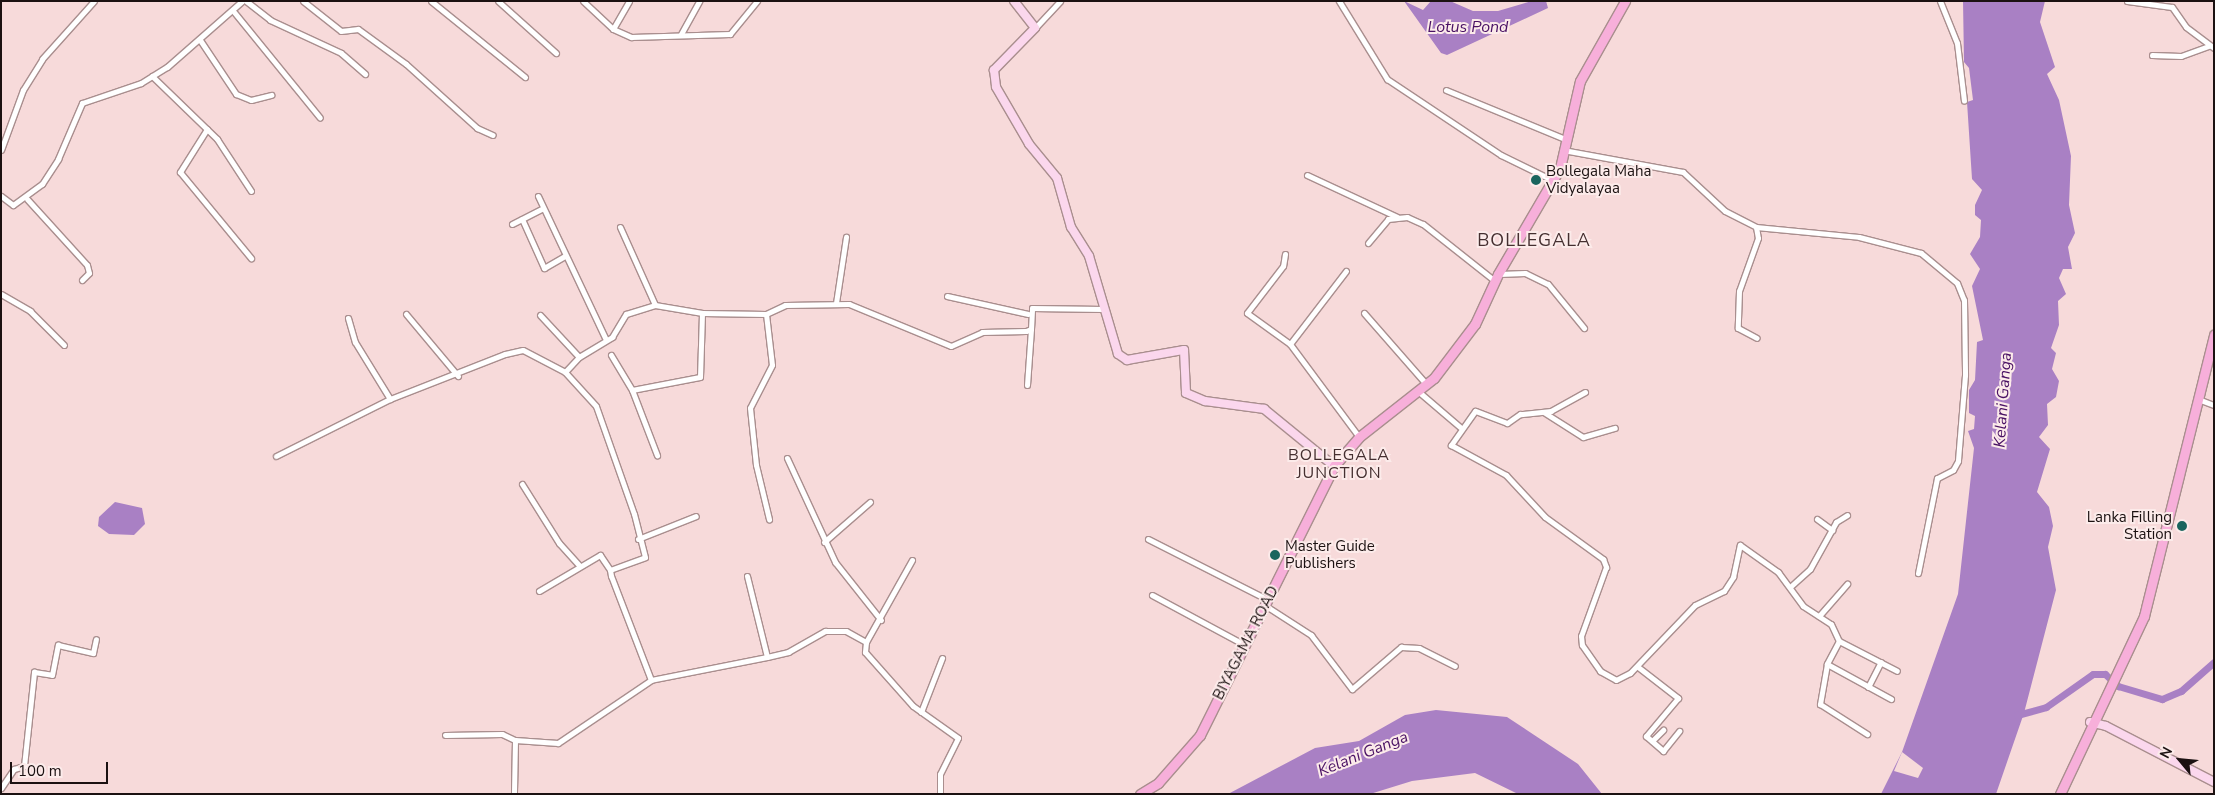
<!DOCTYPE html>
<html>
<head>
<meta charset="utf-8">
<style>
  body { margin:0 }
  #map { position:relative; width:2215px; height:795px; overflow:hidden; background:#f7dada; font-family:"Nunito Sans",sans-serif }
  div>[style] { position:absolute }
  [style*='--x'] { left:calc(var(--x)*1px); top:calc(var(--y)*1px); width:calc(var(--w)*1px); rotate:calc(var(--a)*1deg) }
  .water>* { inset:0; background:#a980c4 }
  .pier>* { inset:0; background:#f7dada }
  .canal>* { height:7px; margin:-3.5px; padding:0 3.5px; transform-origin:3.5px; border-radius:3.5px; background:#a980c4 }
  .roads { filter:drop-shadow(1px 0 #a98e8e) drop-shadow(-1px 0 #a98e8e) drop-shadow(0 1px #a98e8e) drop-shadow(0 -1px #a98e8e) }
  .street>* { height:5px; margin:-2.5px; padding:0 2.5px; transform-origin:2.5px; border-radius:2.5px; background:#fff }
  .secondary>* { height:8px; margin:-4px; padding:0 4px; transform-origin:4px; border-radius:4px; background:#fbd7ed }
  .primary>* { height:9px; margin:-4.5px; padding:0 4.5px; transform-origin:4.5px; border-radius:4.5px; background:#f7afda }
  .dots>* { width:14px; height:14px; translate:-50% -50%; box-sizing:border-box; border:2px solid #fcebea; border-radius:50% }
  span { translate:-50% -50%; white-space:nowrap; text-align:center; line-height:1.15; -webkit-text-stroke:4px #fcebea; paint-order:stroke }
  .poi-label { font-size:15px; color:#1b1111 }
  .left { translate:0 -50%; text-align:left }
  .right { translate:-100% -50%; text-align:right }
  .street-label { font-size:15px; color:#1b1111 }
  .water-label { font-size:16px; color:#491164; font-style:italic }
  .neighbourhood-label { font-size:16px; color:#452f30; letter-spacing:1px }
  .quarter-label { font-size:18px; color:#452f30; letter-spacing:1px }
  .frame { position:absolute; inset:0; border:2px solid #1b1111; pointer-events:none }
  .north { position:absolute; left:2155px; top:735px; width:50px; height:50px; -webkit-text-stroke:4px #fcebea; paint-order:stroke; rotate:298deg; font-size:14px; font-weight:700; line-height:20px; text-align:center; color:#1b1111 }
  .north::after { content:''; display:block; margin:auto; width:18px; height:22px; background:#1b1111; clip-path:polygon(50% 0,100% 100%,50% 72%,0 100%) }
  .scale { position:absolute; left:10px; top:762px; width:98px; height:22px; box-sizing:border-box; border:2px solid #1b1111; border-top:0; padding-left:6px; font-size:15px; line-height:18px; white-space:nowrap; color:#1b1111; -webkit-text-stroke:4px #fcebea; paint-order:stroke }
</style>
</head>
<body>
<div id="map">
  <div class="water">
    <div style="clip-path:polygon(1404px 1px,1423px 10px,1431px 1px,1450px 1px,1473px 11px,1498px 11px,1532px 1px,1546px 1px,1548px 8px,1447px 55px,1441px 53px)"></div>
    <div style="clip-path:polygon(1963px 1px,2045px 1px,2040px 22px,2055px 67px,2047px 74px,2059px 100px,2071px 156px,2069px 205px,2075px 233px,2068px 247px,2072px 269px,2063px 269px,2059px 278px,2066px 294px,2058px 301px,2059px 325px,2051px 348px,2056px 353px,2052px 369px,2059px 381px,2056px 397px,2047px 404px,2048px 425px,2039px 437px,2050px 449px,2037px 492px,2049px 507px,2053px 526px,2048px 547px,2056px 590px,2024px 713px,1996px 794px,1881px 794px,1902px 752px,1958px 594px,1974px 448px,1968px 431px,1974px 429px,1975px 416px,1969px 413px,1969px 390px,1975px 380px,1977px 342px,1983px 340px,1972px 286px,1980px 269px,1970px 254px,1980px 237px,1981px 220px,1975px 215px,1975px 205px,1982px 190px,1972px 179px,1967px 102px,1973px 100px,1969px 68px,1964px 62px)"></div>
    <div style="clip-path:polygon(115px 502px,142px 508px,145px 524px,134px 535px,109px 534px,98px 526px,99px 517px)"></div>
    <div style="clip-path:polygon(1436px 710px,1507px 717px,1578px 764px,1602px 794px,1518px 794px,1475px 773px,1412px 781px,1370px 794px,1228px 794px,1315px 748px,1359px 741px,1405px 715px)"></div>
  </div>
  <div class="pier">
    <div style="clip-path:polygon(1902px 752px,1923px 768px,1918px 778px,1894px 771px)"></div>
  </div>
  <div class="canal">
    <div style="--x:2017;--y:715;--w:30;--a:-15"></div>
    <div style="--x:2046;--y:707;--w:57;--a:-35.1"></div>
    <div style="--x:2093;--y:674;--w:12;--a:0"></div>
    <div style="--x:2105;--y:674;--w:18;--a:43"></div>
    <div style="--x:2118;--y:686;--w:46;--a:16.5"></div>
    <div style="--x:2162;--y:699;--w:21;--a:-23"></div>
    <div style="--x:2181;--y:691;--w:44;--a:-41.3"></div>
  </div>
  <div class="roads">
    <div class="street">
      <div style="--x:246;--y:1;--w:31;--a:38"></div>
      <div style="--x:270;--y:20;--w:78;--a:24.9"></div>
      <div style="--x:341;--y:53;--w:32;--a:41"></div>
      <div style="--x:303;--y:1;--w:48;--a:38.3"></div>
      <div style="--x:341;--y:31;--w:17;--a:-7"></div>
      <div style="--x:358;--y:29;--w:59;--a:36.1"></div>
      <div style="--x:406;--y:64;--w:96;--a:42"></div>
      <div style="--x:477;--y:128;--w:17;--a:24"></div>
      <div style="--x:431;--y:1;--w:121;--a:39"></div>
      <div style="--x:498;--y:1;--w:78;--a:41.9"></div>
      <div style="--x:583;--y:1;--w:41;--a:43"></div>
      <div style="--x:613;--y:29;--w:20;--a:24"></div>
      <div style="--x:631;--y:37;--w:99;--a:-1.7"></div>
      <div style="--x:730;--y:34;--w:43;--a:-50.7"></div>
      <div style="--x:1339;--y:1;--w:92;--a:58.4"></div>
      <div style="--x:1387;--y:79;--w:137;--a:33.7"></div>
      <div style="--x:1501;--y:155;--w:57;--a:26.1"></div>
      <div style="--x:1940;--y:1;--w:45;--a:68"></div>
      <div style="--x:1957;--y:43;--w:58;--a:83.1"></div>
      <div style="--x:2127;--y:1;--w:45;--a:7.6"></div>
      <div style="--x:2172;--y:7;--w:24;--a:55"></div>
      <div style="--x:2186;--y:27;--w:35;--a:37"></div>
      <div style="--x:234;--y:12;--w:136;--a:50.9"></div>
      <div style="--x:1035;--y:28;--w:37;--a:-47"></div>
      <div style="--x:613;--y:29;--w:32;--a:-60"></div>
      <div style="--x:681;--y:34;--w:38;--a:-61"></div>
      <div style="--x:200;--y:40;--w:65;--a:56.3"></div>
      <div style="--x:236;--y:94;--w:16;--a:22"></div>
      <div style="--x:251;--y:100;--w:21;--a:-14"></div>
      <div style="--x:2152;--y:55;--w:29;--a:2"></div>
      <div style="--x:2181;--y:56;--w:30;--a:-20"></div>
      <div style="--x:152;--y:76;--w:91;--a:44.1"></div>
      <div style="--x:217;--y:139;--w:62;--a:56.8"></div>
      <div style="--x:1446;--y:90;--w:129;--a:22.4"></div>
      <div style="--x:207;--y:129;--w:51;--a:122.1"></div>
      <div style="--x:180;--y:172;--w:112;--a:50.5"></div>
      <div style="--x:1;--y:150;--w:64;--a:-69.9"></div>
      <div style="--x:23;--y:90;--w:36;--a:-58"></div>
      <div style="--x:42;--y:59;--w:78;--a:-48.1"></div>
      <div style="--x:1563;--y:150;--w:122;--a:10.4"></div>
      <div style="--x:1683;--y:172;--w:57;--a:42.9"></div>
      <div style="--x:1725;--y:211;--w:35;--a:27"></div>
      <div style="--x:1756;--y:227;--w:103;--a:5.5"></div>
      <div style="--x:1859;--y:237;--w:64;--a:14.5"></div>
      <div style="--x:1921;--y:253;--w:47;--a:39.8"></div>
      <div style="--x:1957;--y:283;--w:18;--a:68"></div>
      <div style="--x:1964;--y:300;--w:75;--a:89.2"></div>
      <div style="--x:1965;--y:375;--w:86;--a:94.7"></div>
      <div style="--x:1958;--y:461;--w:10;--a:119"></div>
      <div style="--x:1953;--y:470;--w:18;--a:153"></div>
      <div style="--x:1937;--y:478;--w:97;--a:101.3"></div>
      <div style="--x:1307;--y:175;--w:99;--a:25"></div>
      <div style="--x:1;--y:196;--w:15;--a:37"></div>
      <div style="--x:13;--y:205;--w:36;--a:-36"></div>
      <div style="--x:42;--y:184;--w:30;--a:-57"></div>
      <div style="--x:58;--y:159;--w:61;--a:-66.8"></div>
      <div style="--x:82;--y:103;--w:62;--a:-18.7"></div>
      <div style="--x:141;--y:83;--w:31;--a:-32"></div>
      <div style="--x:167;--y:67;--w:100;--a:-41.3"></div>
      <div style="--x:538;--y:196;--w:157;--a:64.7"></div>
      <div style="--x:27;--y:199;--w:89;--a:47.7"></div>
      <div style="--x:87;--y:265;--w:8;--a:76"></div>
      <div style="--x:89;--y:273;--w:10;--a:135"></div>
      <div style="--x:522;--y:219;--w:54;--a:65.8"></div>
      <div style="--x:544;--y:268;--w:24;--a:-30"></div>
      <div style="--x:512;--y:224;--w:33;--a:-27"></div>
      <div style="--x:620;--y:227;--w:85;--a:65.8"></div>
      <div style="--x:1756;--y:227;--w:11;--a:80"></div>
      <div style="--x:1758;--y:238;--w:56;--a:109.7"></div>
      <div style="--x:1739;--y:291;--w:37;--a:92"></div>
      <div style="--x:1738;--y:328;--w:21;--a:28"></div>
      <div style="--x:1368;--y:243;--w:31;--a:-50"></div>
      <div style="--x:1388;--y:219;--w:19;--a:-6"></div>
      <div style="--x:1407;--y:217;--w:17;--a:24"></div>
      <div style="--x:1423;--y:224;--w:92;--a:38.4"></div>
      <div style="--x:1285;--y:254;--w:12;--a:99"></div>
      <div style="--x:1283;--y:266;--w:59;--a:127.5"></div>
      <div style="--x:1247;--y:313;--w:53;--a:35.8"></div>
      <div style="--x:1290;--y:344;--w:116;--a:53.4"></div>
      <div style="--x:1499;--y:274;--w:26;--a:-2"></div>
      <div style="--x:1525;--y:273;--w:25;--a:26"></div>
      <div style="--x:1548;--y:284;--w:57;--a:50.7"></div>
      <div style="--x:1;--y:294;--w:34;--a:30"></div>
      <div style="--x:30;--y:311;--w:48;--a:45"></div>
      <div style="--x:947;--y:296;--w:83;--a:12.5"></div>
      <div style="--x:836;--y:303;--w:67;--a:-81.4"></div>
      <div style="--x:1364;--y:313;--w:96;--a:48.8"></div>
      <div style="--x:406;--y:314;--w:81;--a:50"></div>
      <div style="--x:766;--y:314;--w:51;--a:83.3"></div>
      <div style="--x:772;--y:365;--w:48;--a:117.1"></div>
      <div style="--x:750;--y:408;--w:57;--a:84"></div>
      <div style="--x:756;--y:465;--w:56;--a:76.5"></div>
      <div style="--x:540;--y:315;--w:57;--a:47.1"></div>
      <div style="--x:348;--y:318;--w:25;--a:74"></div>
      <div style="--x:355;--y:342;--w:67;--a:58.4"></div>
      <div style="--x:1290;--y:344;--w:92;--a:-52.5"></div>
      <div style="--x:611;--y:355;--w:41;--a:59"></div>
      <div style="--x:632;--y:390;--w:70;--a:69"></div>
      <div style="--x:1027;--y:385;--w:56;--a:-85.9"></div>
      <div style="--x:632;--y:390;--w:69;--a:-10.8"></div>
      <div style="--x:700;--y:377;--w:64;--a:-88.2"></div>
      <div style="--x:1419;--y:392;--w:54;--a:40.5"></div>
      <div style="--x:1585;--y:392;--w:39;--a:151"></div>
      <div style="--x:1551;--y:411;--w:31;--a:174"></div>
      <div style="--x:1520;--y:414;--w:16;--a:145"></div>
      <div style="--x:1507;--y:423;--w:34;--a:-159"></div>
      <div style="--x:1475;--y:411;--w:42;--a:125.2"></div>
      <div style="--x:1451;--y:445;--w:63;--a:28.6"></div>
      <div style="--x:1506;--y:475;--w:57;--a:47.1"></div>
      <div style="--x:1545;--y:517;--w:72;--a:35.9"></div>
      <div style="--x:1603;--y:559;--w:9;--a:69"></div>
      <div style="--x:1606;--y:567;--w:73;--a:109.9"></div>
      <div style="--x:1581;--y:636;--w:9;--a:84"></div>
      <div style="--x:1582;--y:645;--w:32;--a:55"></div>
      <div style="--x:1600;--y:671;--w:18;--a:29"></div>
      <div style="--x:1616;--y:680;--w:16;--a:-27"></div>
      <div style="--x:1630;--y:673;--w:94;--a:-46.3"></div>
      <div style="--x:1695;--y:605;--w:32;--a:-26"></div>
      <div style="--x:1724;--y:591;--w:17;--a:-57"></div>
      <div style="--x:1733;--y:577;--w:33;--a:-78"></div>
      <div style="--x:1740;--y:545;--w:47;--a:35.4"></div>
      <div style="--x:1778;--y:572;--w:42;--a:53.7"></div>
      <div style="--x:1803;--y:606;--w:33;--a:33"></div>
      <div style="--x:1831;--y:624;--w:19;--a:65"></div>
      <div style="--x:1839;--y:641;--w:65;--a:27.3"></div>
      <div style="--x:2198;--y:399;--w:17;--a:21"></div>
      <div style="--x:1545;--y:413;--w:45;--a:32.3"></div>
      <div style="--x:1583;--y:437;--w:33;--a:-16"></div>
      <div style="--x:276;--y:456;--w:127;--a:-26.6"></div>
      <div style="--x:390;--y:399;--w:123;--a:-21.4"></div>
      <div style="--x:505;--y:354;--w:18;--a:-13"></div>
      <div style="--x:523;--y:350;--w:47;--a:27.6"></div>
      <div style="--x:787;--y:458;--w:115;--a:65.2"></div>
      <div style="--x:835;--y:562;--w:74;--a:51.6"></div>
      <div style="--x:522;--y:484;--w:70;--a:57.9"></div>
      <div style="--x:559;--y:543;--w:31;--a:48"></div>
      <div style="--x:1817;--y:519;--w:19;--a:36"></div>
      <div style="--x:638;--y:539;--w:62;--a:-21.6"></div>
      <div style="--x:1148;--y:539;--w:135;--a:26.9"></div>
      <div style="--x:824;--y:542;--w:61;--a:-41"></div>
      <div style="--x:912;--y:560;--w:94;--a:119.3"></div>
      <div style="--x:866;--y:642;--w:10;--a:96"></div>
      <div style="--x:865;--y:652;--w:72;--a:48.4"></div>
      <div style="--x:913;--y:706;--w:55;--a:35.4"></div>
      <div style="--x:958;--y:738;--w:40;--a:116.6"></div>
      <div style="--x:940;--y:774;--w:20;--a:90"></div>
      <div style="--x:747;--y:576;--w:83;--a:76.1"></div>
      <div style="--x:767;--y:657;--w:118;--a:168.8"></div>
      <div style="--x:651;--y:680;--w:111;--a:-111"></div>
      <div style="--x:611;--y:576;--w:6;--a:-99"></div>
      <div style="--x:610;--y:570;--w:37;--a:-20"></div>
      <div style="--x:645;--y:557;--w:44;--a:-104.3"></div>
      <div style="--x:634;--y:514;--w:114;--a:-109.4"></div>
      <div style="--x:596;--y:406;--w:46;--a:-132.4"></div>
      <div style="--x:565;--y:372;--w:21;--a:-47"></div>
      <div style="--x:579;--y:357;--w:39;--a:-31"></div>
      <div style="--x:612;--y:337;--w:27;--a:-59"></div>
      <div style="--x:626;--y:314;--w:30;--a:-17"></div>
      <div style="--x:655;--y:305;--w:48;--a:9.7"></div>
      <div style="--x:702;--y:313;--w:64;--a:0.9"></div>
      <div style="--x:766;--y:314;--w:21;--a:-25"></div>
      <div style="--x:785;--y:305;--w:64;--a:-0.9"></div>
      <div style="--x:849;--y:304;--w:110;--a:22.4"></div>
      <div style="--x:951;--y:346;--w:34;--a:-24"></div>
      <div style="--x:982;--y:332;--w:44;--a:-1.3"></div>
      <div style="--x:1026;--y:331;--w:5;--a:-22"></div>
      <div style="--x:1031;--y:329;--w:21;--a:-87"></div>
      <div style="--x:1032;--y:308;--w:71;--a:0.8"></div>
      <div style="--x:1790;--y:587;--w:27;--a:-42"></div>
      <div style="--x:1810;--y:569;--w:54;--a:-61"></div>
      <div style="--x:1836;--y:522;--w:13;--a:-32"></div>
      <div style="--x:539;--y:591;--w:71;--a:-30.5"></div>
      <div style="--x:600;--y:555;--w:18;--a:56"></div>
      <div style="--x:1152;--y:595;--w:106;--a:28.3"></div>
      <div style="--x:1266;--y:606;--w:54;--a:32.8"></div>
      <div style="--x:1311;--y:635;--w:68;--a:52.8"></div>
      <div style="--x:1352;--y:689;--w:65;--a:-40.6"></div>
      <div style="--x:1401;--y:647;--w:18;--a:3"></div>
      <div style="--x:1419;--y:648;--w:40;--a:26.6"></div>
      <div style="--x:1819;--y:616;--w:43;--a:-48.8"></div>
      <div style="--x:1839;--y:641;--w:26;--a:118"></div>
      <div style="--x:1827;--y:664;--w:41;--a:99.9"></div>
      <div style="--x:1820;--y:704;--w:56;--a:32.6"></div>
      <div style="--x:767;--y:657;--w:22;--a:-13"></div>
      <div style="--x:788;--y:652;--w:43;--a:-29.6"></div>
      <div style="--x:825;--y:631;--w:21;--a:0"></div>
      <div style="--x:846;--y:631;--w:23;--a:29"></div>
      <div style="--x:1827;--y:664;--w:73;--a:28.7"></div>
      <div style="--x:1638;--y:667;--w:51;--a:37.8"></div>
      <div style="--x:1678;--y:698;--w:50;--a:130.1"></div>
      <div style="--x:1646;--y:736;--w:23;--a:41"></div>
      <div style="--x:1663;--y:751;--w:26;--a:-51"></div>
      <div style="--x:1868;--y:687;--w:28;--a:-63"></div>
      <div style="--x:921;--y:712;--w:58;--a:-68.7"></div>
      <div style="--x:445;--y:735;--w:57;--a:-1"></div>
      <div style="--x:502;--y:734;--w:14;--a:25"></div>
      <div style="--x:515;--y:740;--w:54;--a:91.1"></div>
      <div style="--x:515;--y:740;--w:43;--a:4"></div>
      <div style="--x:558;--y:743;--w:112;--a:-34.1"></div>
      <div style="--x:1652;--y:741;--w:16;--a:-45"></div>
      <div style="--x:1;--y:788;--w:23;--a:-56"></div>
      <div style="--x:14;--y:769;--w:10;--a:-17"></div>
      <div style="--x:24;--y:766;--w:95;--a:-83.9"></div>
      <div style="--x:34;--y:672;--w:18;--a:9"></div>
      <div style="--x:52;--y:675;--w:31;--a:-79"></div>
      <div style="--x:58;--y:645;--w:36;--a:13"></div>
      <div style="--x:93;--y:653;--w:14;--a:-78"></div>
    </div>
    <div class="secondary">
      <div style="--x:1014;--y:1;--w:34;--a:52"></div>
      <div style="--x:1035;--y:28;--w:59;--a:134.3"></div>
      <div style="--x:994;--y:70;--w:17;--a:83"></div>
      <div style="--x:996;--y:87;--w:66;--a:59.9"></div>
      <div style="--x:1029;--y:144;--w:44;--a:50.5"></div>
      <div style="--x:1057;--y:178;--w:51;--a:74.1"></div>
      <div style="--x:1071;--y:227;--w:34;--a:58"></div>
      <div style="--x:1089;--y:256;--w:102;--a:73.5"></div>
      <div style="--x:1118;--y:354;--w:11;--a:34"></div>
      <div style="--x:1127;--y:360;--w:58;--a:-10"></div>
      <div style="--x:1184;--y:350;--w:43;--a:87.3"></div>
      <div style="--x:1186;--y:393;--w:21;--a:23"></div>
      <div style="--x:1205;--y:401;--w:60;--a:7.7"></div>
      <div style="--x:1264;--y:409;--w:90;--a:39.2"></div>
      <div style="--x:2090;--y:722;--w:16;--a:14"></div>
      <div style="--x:2106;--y:726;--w:122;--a:27.4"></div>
    </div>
    <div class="primary">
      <div style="--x:1140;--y:794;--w:21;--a:-31"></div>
      <div style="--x:1158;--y:783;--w:64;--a:-48.8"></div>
      <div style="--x:1200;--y:735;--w:301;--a:-63.5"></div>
      <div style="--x:1334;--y:466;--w:38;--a:-49"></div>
      <div style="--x:1359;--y:437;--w:95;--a:-38.2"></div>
      <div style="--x:1434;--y:378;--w:68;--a:-52.8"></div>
      <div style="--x:1475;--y:324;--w:55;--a:-65.3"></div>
      <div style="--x:1498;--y:274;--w:123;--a:-59.7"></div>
      <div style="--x:1560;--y:168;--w:89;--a:-77.1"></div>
      <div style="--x:1580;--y:81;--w:92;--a:-60.6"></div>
      <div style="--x:2060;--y:794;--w:197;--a:-64.7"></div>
      <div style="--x:2144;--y:616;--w:290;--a:-76"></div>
    </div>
  </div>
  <div class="dots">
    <div style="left:1536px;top:180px;background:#1a655e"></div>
    <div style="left:2182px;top:526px;background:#1a655e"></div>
    <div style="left:1275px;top:555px;background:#1a655e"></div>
  </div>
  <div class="poi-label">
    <span class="left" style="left:1546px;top:180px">Bollegala Maha<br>Vidyalayaa</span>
    <span class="right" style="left:2172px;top:526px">Lanka Filling<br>Station</span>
    <span class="left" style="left:1285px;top:555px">Master Guide<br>Publishers</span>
  </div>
  <div class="street-label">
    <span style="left:1246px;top:643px;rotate:-63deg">BIYAGAMA ROAD</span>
  </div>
  <div class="water-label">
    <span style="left:1468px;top:27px">Lotus Pond</span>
    <span style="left:2003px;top:400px;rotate:-86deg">Kelani Ganga</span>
    <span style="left:1363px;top:754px;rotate:-22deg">Kelani Ganga</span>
  </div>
  <div class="neighbourhood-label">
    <span style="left:1339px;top:464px">BOLLEGALA<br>JUNCTION</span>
  </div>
  <div class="quarter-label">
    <span style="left:1534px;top:240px">BOLLEGALA</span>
  </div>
  <div class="frame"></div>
  <div class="north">N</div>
  <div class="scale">100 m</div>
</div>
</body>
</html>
